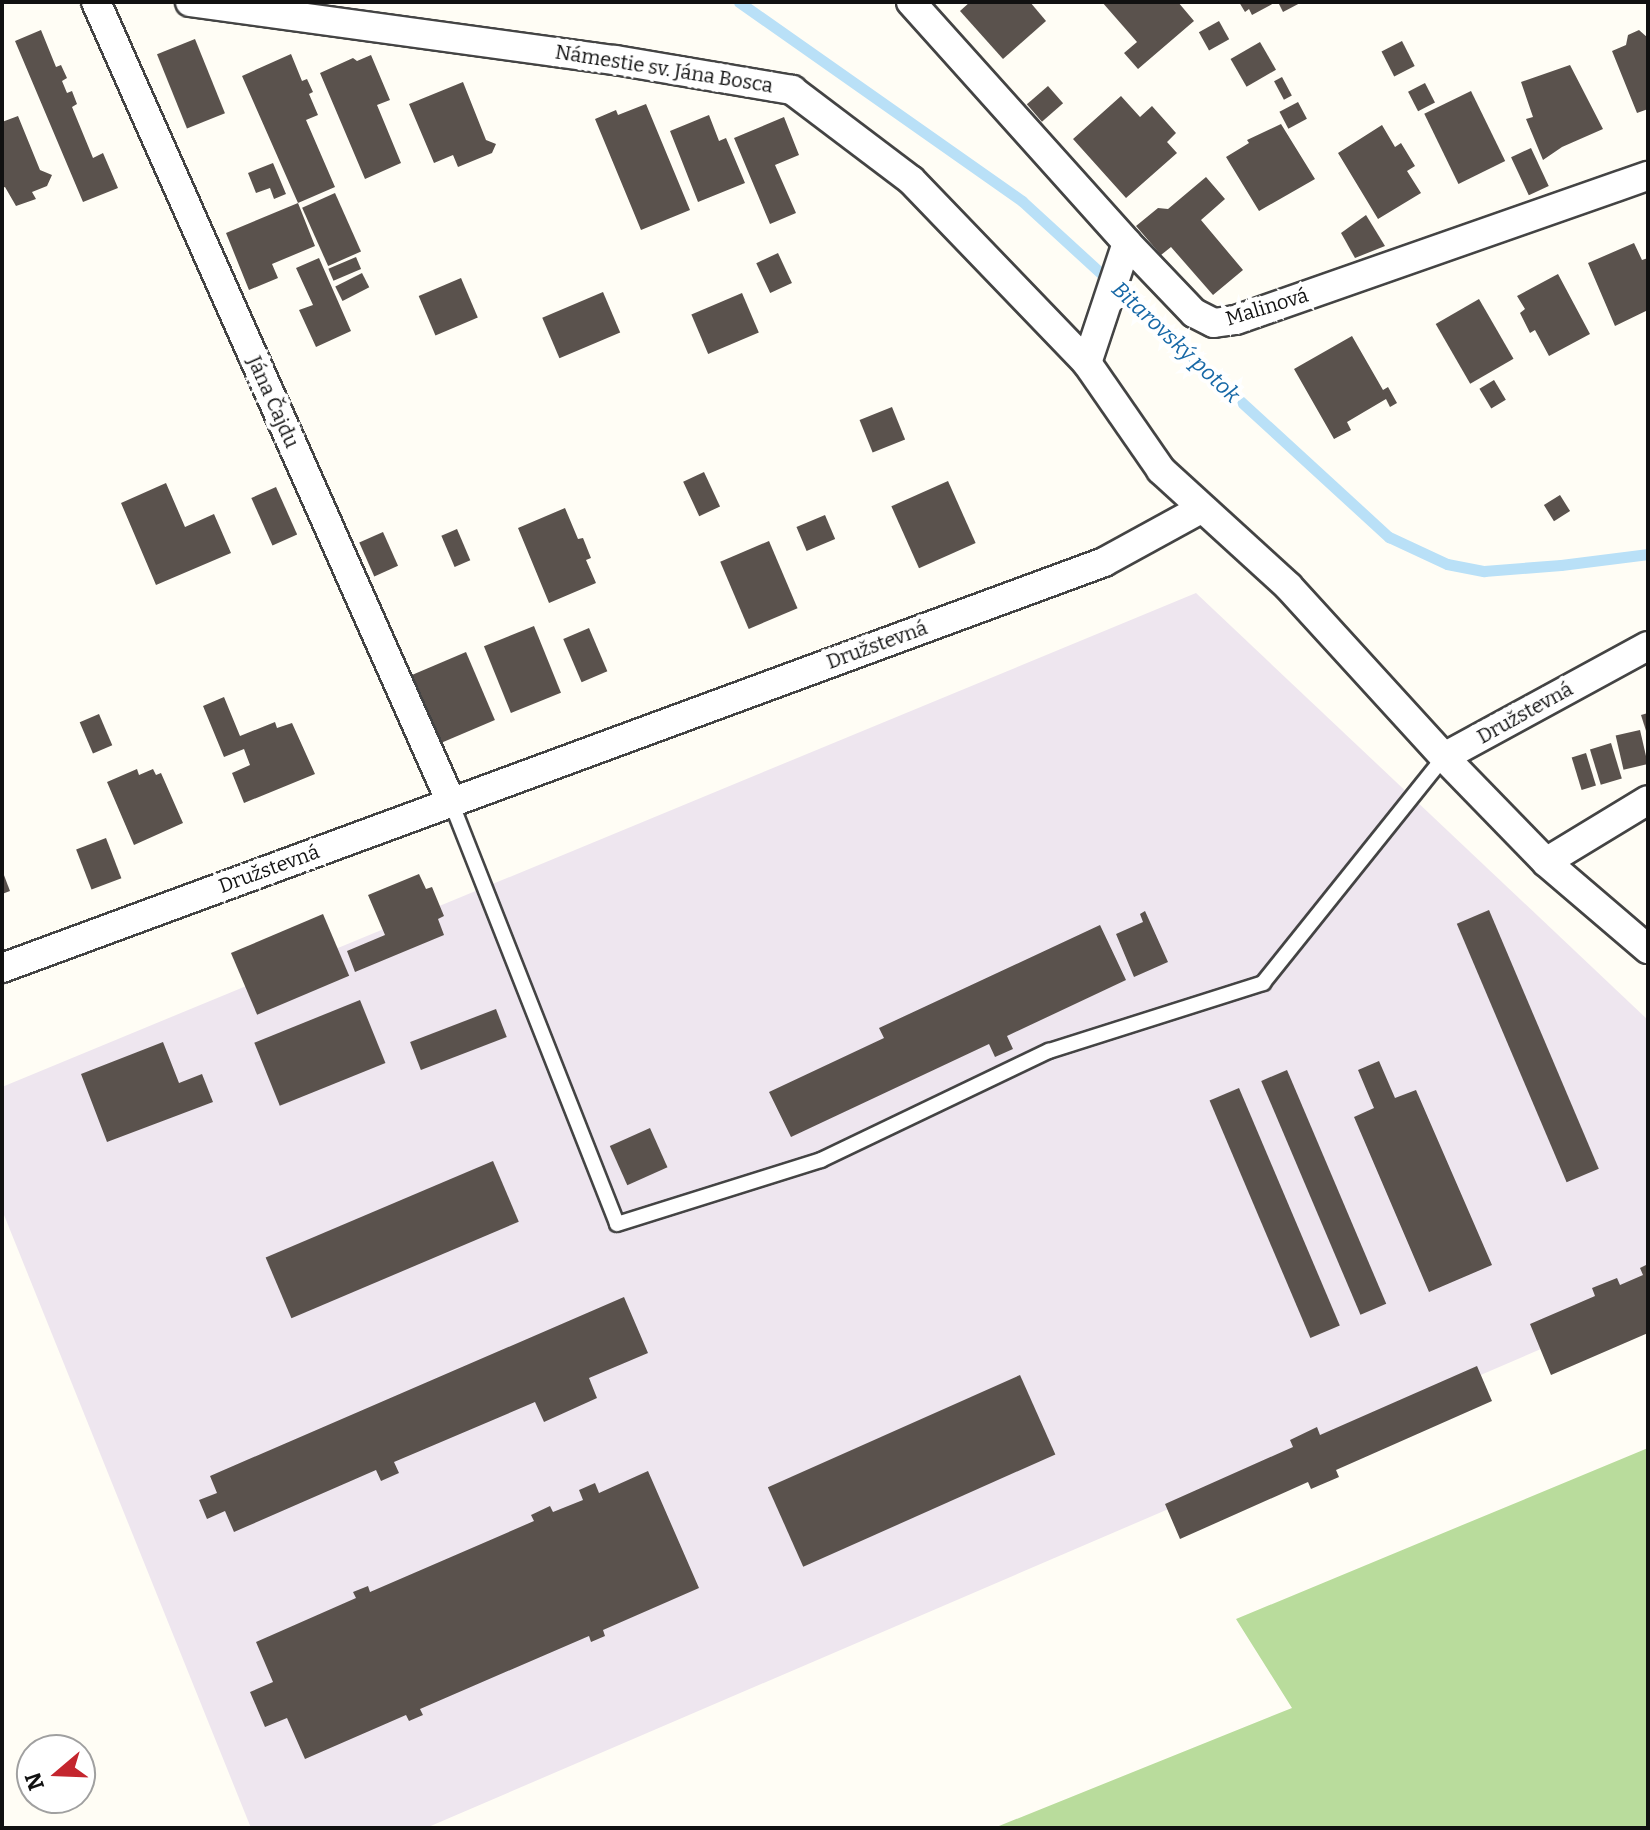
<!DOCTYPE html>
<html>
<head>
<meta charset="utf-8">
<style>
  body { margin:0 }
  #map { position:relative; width:1650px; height:1830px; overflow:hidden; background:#fffdf5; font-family:Bitter,serif }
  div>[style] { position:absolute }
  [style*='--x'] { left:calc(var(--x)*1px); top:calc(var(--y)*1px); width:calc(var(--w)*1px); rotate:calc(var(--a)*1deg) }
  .industrial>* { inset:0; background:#eee6ef }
  .forest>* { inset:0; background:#b9dc9c }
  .stream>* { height:11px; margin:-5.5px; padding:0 5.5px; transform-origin:5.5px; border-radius:5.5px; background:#b9e0f7 }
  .building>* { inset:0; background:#5a524d; transform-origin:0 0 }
  .roads { filter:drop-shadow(2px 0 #444) drop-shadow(-2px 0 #444) drop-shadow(0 2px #444) drop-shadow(0 -2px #444) }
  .lane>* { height:14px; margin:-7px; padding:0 7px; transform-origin:7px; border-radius:7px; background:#fff }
  .street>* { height:28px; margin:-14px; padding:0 14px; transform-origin:14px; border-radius:14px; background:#fff }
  span { translate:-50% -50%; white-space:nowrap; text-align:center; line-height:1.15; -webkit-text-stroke:8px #fff; paint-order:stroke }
  .street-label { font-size:20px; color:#111 }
  .water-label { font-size:22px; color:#1768a6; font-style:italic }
  .frame { position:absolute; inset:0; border:4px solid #111; pointer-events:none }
  .north { position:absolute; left:16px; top:1734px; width:80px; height:80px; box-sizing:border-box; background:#fff; border:2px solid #a0a0a0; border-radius:50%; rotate:251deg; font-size:22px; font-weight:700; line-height:32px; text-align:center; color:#111 }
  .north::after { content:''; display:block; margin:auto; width:28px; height:36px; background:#c4262e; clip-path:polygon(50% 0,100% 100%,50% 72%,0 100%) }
</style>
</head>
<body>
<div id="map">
  <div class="industrial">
    <div style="clip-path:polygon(1196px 593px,1648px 1020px,1648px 1303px,426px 1828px,251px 1828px,2px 1210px,2px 1087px)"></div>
  </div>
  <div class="forest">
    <div style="clip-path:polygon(1648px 1448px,1648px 1828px,994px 1828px,1292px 1708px,1236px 1619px)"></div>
  </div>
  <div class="stream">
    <div style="--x:739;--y:2;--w:346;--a:35.1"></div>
    <div style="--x:1022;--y:201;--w:498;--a:42.5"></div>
    <div style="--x:1389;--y:537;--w:64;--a:25"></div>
    <div style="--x:1447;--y:564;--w:38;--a:11"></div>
    <div style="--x:1484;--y:571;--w:77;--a:-4.5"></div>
    <div style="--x:1561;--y:565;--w:88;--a:-7.2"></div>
  </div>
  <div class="building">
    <div style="clip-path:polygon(970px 2px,1030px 2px,1046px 21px,1003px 59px,960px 11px)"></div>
    <div style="clip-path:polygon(1102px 2px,1178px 2px,1194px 21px,1138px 69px,1124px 53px,1137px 42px)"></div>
    <div style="clip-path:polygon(1239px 2px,1276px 2px,1252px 15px,1249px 9px,1245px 12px)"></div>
    <div style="clip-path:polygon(1278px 2px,1302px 2px,1283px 12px)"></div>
    <div style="left:1219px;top:21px;width:21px;height:23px;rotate:61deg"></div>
    <div style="clip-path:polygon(41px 30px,56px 67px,61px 65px,67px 78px,62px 81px,67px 93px,72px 91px,77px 104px,72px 107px,93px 158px,103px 153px,118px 188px,83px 202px,15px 41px)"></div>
    <div style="clip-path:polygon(1639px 30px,1648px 38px,1648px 109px,1637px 113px,1612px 51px,1626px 45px,1628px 35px)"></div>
    <div style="left:195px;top:39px;width:80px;height:41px;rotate:68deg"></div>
    <div style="left:1402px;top:41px;width:28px;height:23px;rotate:63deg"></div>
    <div style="left:1260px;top:42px;width:32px;height:34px;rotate:60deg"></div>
    <div style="clip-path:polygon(291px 54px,302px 81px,307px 79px,313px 92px,309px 94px,318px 115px,306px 120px,335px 187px,298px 203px,242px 76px)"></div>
    <div style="clip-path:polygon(371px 55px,390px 100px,377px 105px,401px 163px,365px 179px,320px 73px,353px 58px,357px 61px)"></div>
    <div style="clip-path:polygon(1570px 65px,1603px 129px,1562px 147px,1543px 160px,1526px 119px,1533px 117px,1521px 82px)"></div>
    <div style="left:1282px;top:77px;width:21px;height:9px;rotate:62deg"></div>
    <div style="clip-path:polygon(463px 82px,486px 140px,496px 144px,492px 153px,458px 167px,453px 155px,434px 163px,409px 104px)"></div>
    <div style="left:1425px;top:83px;width:22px;height:19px;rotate:63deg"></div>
    <div style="left:1048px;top:86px;width:23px;height:28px;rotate:49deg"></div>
    <div style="left:1471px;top:91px;width:78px;height:52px;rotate:64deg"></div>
    <div style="clip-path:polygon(1121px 96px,1140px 117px,1152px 106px,1176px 133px,1167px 142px,1177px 153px,1126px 198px,1073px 139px)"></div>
    <div style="left:1298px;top:102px;width:19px;height:21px;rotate:62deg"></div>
    <div style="clip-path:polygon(646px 104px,690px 210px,641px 230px,595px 119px,616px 110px,618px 115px)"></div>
    <div style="clip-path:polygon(709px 115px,719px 141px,726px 138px,745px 183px,698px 202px,670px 131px)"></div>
    <div style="clip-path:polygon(18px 116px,40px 170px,52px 175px,47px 186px,32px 192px,36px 199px,16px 206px,5px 187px,2px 188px,2px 122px)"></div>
    <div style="clip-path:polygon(784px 117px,799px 155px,775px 165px,796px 213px,770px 224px,734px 138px)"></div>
    <div style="clip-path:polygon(1281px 124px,1315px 179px,1259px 211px,1226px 157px,1249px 143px,1247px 140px)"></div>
    <div style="clip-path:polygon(1382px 125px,1395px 147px,1401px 143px,1415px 166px,1407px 171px,1421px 193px,1378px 219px,1338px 153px)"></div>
    <div style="left:1531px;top:148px;width:42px;height:22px;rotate:65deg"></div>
    <div style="clip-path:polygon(273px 163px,286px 194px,274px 199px,270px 188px,256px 193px,248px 173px)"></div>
    <div style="clip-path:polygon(1206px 177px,1225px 199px,1201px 220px,1243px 270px,1213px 295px,1171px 247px,1161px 255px,1136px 226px,1158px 208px,1168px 209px)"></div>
    <div style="left:335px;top:193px;width:64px;height:36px;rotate:66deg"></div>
    <div style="clip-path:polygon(298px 203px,315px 246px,272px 264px,278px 278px,249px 290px,226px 233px)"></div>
    <div style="clip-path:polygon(1366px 215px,1385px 246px,1355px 258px,1341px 233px)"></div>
    <div style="clip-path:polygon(1634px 243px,1642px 260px,1648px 258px,1648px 310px,1615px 326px,1588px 263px)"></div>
    <div style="left:778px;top:253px;width:33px;height:24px;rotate:65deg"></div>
    <div style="left:356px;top:257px;width:13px;height:30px;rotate:67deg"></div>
    <div style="clip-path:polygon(319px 258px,351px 331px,316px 347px,299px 310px,313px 305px,296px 268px)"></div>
    <div style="left:362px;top:273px;width:16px;height:30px;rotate:63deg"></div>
    <div style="clip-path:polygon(1558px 274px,1590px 334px,1549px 356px,1535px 330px,1530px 333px,1520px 313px,1525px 309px,1517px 296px)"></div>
    <div style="left:461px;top:278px;width:43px;height:46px;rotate:67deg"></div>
    <div style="left:603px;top:292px;width:44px;height:66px;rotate:67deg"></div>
    <div style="left:742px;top:293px;width:43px;height:55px;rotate:67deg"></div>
    <div style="left:1479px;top:299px;width:69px;height:50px;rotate:60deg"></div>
    <div style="clip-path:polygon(1352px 336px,1383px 390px,1388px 387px,1397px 403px,1390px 407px,1386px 399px,1347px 422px,1351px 430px,1334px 439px,1294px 369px)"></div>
    <div style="left:1494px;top:380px;width:23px;height:17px;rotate:59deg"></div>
    <div style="left:892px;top:407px;width:35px;height:35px;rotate:68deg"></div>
    <div style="left:704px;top:472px;width:38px;height:23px;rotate:65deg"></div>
    <div style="left:948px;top:481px;width:68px;height:62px;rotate:66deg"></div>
    <div style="clip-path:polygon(166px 483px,185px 527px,214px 514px,231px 553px,156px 585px,121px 503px)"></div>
    <div style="left:276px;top:487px;width:52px;height:27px;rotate:66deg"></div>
    <div style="left:1560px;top:495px;width:19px;height:19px;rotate:58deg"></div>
    <div style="clip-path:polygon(565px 508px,578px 539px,583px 538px,591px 558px,586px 560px,596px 583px,549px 603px,518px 528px)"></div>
    <div style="left:825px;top:515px;width:26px;height:31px;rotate:67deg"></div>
    <div style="left:457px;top:529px;width:34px;height:17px;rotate:67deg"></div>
    <div style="left:383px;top:532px;width:37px;height:26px;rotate:66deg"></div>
    <div style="left:769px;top:541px;width:73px;height:53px;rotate:67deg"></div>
    <div style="left:534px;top:626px;width:72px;height:54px;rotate:68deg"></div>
    <div style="left:589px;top:628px;width:47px;height:28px;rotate:67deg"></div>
    <div style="left:466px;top:652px;width:74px;height:60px;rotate:67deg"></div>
    <div style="clip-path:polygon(224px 697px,240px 736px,275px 722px,277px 728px,292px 723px,315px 774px,244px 803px,232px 773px,250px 765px,244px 749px,224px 757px,203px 706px)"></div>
    <div style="clip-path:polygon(1648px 713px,1648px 734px,1647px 734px,1641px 715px)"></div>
    <div style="left:99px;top:714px;width:34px;height:21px;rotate:67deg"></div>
    <div style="left:1640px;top:730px;width:35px;height:25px;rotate:77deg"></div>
    <div style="left:1611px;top:743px;width:37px;height:22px;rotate:73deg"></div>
    <div style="left:1586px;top:753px;width:34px;height:15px;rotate:73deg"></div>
    <div style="clip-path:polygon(137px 769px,139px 775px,153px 769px,156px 775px,161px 773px,183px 823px,134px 845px,107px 782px)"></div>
    <div style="left:106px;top:838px;width:43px;height:32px;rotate:69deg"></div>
    <div style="clip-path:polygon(2px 870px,10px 891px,2px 894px)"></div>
    <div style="clip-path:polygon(419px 874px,426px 889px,432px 887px,444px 916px,438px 919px,444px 935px,355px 972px,347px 951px,385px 935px,368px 895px)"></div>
    <div style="left:1489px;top:910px;width:281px;height:35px;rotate:67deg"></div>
    <div style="clip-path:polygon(1145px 911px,1168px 962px,1134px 977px,1116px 934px,1143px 922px,1140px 914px)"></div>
    <div style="left:323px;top:914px;width:67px;height:100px;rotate:67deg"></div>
    <div style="clip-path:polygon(1100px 925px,1126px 980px,1007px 1036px,1013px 1049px,995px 1057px,989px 1044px,791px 1137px,769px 1092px,884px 1038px,879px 1028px)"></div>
    <div style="left:360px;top:1000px;width:68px;height:114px;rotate:68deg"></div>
    <div style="left:496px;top:1009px;width:30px;height:92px;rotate:69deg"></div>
    <div style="clip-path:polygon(163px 1042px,179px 1083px,202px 1074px,213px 1102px,107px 1142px,81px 1074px)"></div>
    <div style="clip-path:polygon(1379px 1061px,1395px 1098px,1416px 1090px,1492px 1265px,1429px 1292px,1354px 1117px,1374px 1108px,1358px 1070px)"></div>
    <div style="left:1287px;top:1070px;width:254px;height:28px;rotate:67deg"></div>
    <div style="left:1239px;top:1088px;width:258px;height:32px;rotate:67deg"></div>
    <div style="left:650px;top:1128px;width:43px;height:44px;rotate:66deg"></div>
    <div style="left:493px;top:1161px;width:66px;height:247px;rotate:67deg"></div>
    <div style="clip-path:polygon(1648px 1264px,1648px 1333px,1551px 1375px,1530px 1324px,1595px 1296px,1592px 1288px,1617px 1278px,1620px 1285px,1643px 1275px,1640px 1268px)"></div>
    <div style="clip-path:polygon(624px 1297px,648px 1353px,589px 1378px,597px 1398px,544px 1422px,535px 1402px,394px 1462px,399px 1473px,381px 1481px,376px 1470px,234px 1532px,225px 1511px,207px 1519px,199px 1500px,217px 1493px,210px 1476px)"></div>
    <div style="clip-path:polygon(1477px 1366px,1492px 1401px,1336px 1470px,1339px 1477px,1311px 1489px,1308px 1482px,1180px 1539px,1165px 1504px,1293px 1447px,1290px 1440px,1317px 1427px,1320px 1435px)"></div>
    <div style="left:1020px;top:1375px;width:87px;height:276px;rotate:66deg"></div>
    <div style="clip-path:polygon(648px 1471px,699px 1588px,603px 1630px,605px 1636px,591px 1642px,589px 1636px,420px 1709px,423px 1715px,409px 1721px,406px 1715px,305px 1759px,287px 1718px,265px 1727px,250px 1692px,273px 1682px,256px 1642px,356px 1598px,353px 1592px,368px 1586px,370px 1592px,534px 1521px,531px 1515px,550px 1506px,553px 1512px,583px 1500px,579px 1490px,595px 1483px,599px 1493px)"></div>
  </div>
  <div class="roads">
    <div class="lane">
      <div style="--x:451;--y:802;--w:453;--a:68.5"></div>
      <div style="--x:617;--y:1224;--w:214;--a:-17.4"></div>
      <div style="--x:821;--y:1160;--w:253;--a:-25.6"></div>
      <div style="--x:1049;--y:1051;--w:225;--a:-17.6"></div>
      <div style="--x:1263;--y:983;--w:290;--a:-51.3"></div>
    </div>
    <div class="street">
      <div style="--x:96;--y:2;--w:875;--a:66.07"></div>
      <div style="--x:190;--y:2;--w:429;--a:7.8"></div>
      <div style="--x:615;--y:60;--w:180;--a:9.6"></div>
      <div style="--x:792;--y:90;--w:149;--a:37.1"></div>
      <div style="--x:911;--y:180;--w:254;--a:46.1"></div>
      <div style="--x:1087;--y:363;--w:130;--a:55.3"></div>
      <div style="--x:1161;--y:470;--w:172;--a:42.4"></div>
      <div style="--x:1288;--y:586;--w:231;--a:47.6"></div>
      <div style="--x:1444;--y:757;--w:232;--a:-28.6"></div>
      <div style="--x:911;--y:2;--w:324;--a:48.1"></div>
      <div style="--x:1127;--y:243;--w:97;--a:46.3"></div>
      <div style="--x:1194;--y:313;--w:22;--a:27"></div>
      <div style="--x:1214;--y:323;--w:22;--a:-8"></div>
      <div style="--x:1236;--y:320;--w:436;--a:-19.3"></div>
      <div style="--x:1087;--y:363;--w:126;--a:-71.6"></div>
      <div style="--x:1444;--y:757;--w:146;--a:45.8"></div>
      <div style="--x:1546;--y:862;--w:134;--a:40.5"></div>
      <div style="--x:1546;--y:862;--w:119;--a:-31.3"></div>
      <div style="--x:2;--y:968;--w:1174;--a:-20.22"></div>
      <div style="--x:1104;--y:562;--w:111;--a:-28.7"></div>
    </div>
  </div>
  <div class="street-label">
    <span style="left:664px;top:69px;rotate:9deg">Námestie sv. Jána Bosca</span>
    <span style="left:1267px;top:307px;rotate:-17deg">Malinová</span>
    <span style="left:273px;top:402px;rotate:66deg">Jána Čajdu</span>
    <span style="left:877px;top:645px;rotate:-20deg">Družstevná</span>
    <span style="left:1525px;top:713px;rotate:-29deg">Družstevná</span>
    <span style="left:269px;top:869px;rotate:-20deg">Družstevná</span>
  </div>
  <div class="water-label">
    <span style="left:1176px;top:342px;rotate:43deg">Bitarovský potok</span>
  </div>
  <div class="frame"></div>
  <div class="north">N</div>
</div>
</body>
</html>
